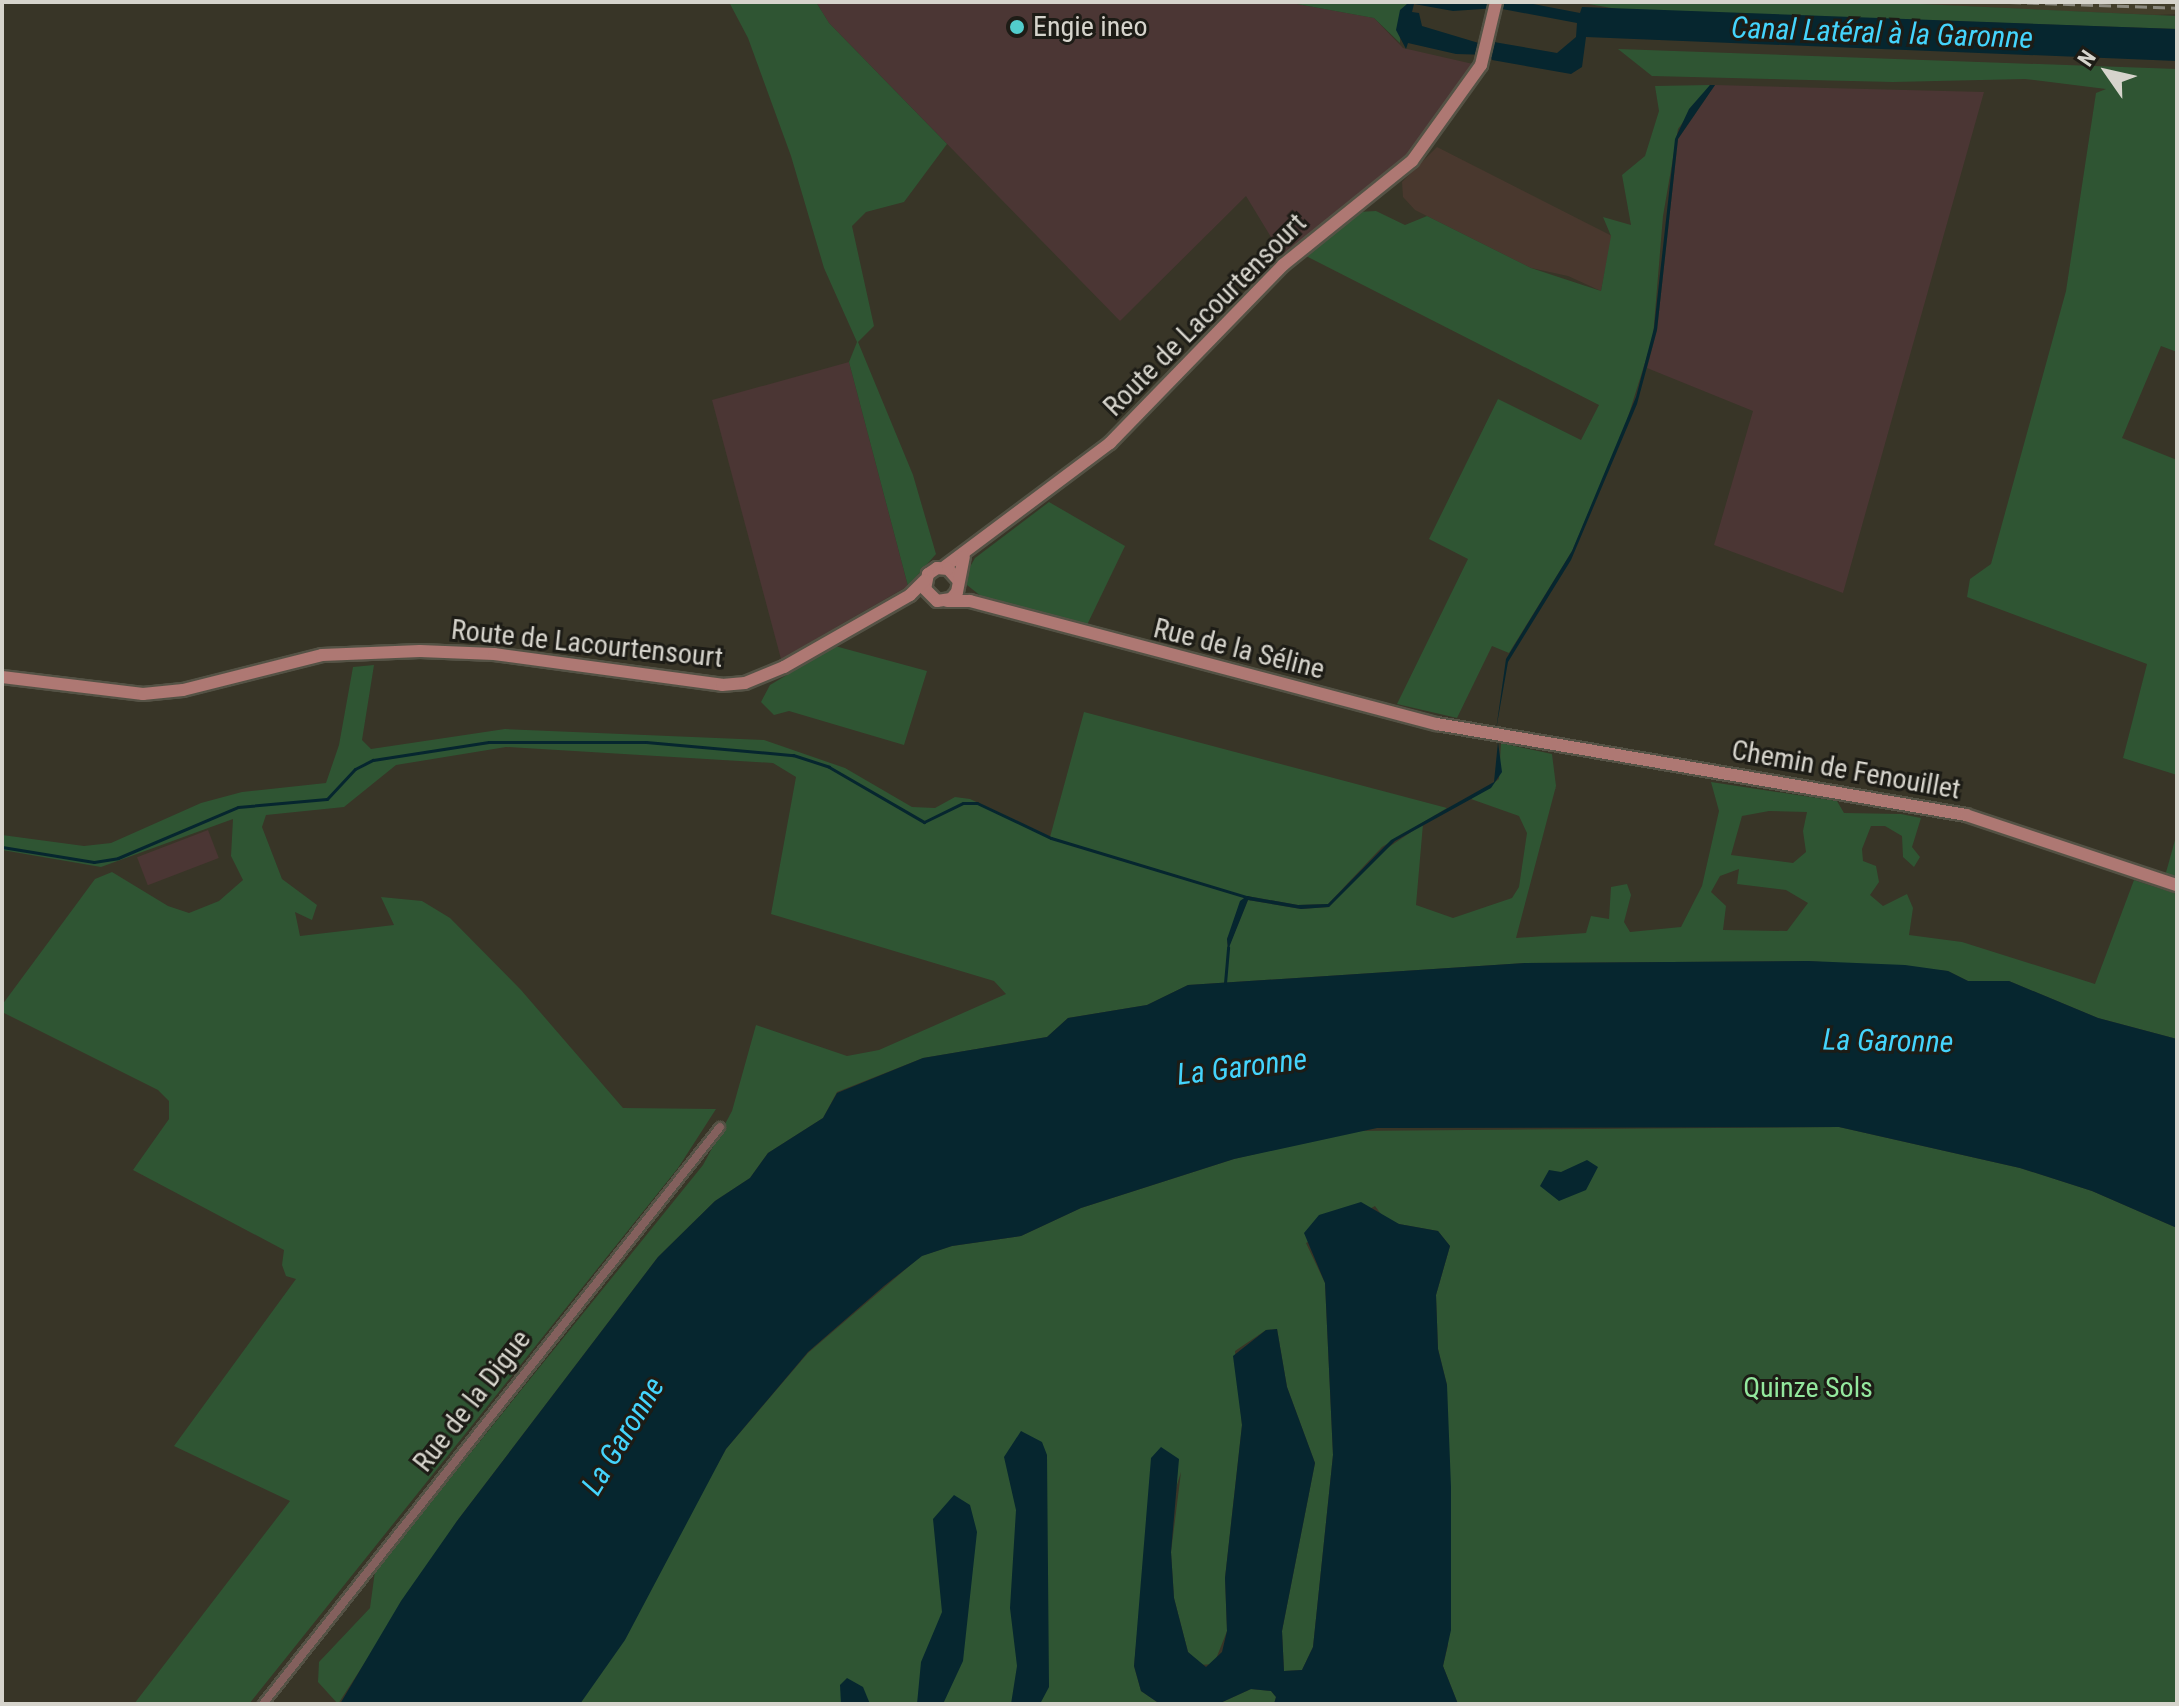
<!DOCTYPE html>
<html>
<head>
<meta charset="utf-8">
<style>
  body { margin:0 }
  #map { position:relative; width:2179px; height:1706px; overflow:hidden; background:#383527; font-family:"Roboto Condensed",sans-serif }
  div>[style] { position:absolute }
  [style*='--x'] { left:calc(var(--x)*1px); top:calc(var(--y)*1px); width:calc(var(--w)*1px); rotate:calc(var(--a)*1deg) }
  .commercial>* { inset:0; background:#49382e }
  .industrial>* { inset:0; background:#4b3634; transform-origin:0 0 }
  .built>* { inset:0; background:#423e2a }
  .green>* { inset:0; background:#2f5533 }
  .water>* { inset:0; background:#06262f }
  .stream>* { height:3px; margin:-1.5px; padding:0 1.5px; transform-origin:1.5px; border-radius:1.5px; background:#06262f }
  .roads { filter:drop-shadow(2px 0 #545245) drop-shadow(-2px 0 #545245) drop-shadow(0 2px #545245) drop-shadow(0 -2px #545245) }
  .street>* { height:8px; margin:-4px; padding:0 4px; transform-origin:4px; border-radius:4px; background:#83605d }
  .secondary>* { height:12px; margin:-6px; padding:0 6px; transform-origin:6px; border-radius:6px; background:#ae7873 }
  .rail>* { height:3px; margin-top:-1.5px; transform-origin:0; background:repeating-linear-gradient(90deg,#8c8a7f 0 12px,transparent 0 18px) }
  .dots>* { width:22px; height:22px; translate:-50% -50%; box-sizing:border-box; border:4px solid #1d1c16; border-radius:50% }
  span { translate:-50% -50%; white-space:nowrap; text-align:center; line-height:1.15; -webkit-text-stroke:6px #1d1c16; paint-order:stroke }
  .poi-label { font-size:28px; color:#d6d4cc }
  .left { translate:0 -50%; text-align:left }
  .street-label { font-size:28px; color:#d6d4cc }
  .park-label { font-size:28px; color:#93e79d }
  .water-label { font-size:30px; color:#44d4fc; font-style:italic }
  .frame { position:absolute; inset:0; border:4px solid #d6d4cc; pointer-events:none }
  .north { position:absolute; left:2067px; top:32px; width:80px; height:80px; -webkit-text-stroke:6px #1d1c16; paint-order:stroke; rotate:304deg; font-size:22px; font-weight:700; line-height:32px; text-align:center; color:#d6d4cc }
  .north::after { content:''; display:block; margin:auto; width:28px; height:36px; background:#d6d4cc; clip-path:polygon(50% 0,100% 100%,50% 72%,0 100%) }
</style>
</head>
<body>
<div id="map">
  <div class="commercial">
    <div style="clip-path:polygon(1437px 147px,1612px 236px,1601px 291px,1568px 276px,1531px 268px,1415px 210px,1403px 197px,1402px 182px)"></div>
  </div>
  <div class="industrial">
    <div style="clip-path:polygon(816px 2px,1286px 2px,1374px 18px,1403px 48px,1473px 64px,1427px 135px,1405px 158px,1283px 257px,1246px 196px,1120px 321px,829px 23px)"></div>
    <div style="clip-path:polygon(1715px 85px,1984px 92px,1843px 593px,1714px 545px,1753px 411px,1647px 368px,1657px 330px,1678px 139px)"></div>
    <div style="clip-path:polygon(849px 362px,908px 586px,781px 659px,712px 400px)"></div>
    <div style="left:208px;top:830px;width:30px;height:76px;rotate:69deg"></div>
  </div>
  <div class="built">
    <div style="clip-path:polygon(1868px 2px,2177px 2px,2177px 14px,2155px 15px)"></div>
  </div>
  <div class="green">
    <div style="clip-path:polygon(729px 2px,816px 2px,829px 23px,947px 144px,904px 202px,866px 212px,852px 226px,874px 326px,858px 342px,913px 475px,936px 554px,908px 586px,849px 362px,857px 342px,824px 268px,791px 156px,748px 38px)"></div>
    <div style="clip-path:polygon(1286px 2px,1402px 2px,1407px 3px,1405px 11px,1400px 10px,1400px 43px,1374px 18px)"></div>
    <div style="clip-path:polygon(1577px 2px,1900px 3px,2177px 16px,2177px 29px,1623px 10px)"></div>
    <div style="clip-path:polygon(1618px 49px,2177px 69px,2177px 352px,2161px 346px,2122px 438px,2177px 460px,2177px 775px,2123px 758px,2147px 664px,1967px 597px,1970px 579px,1991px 564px,2066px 291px,2096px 93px,2106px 89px,2025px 79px,1893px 82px,1652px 76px)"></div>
    <div style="clip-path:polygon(1710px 85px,1678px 129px,1663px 216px,1653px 337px,1623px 433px,1572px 551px,1509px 653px,1492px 646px,1457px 718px,1397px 704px,1468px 559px,1429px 539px,1498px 399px,1581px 440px,1599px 405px,1306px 256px,1358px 212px,1376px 211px,1405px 225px,1427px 216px,1531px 268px,1601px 291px,1611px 236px,1603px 217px,1631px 225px,1622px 175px,1645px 156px,1659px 111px,1655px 86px)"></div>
    <div style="clip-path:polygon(1049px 502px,1125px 546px,1086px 627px,987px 601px,967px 585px,967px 572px,975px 558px)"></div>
    <div style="clip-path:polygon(835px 646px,927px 671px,904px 745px,789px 711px,774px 715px,761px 702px,770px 685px)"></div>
    <div style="clip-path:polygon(evenodd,374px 665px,362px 740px,371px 749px,505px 729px,764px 740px,845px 768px,912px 807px,935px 808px,955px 797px,970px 799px,1050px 837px,1084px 712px,1447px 808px,1382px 847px,1328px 904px,1298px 905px,1247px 896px,1227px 939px,1228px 949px,1248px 900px,1301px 909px,1329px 907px,1377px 855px,1423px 824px,1416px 905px,1453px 918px,1512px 898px,1519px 887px,1527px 833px,1519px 816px,1471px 799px,1499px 779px,1501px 743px,1552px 754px,1556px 786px,1516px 938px,1586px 933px,1591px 916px,1609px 919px,1611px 887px,1627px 884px,1631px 895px,1624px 922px,1630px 932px,1681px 927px,1702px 886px,1719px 811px,1711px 782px,1837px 801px,1844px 813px,1901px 814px,1921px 818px,1912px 847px,1920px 857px,1914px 867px,1903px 857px,1902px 836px,1885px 826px,1871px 826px,1862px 849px,1863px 861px,1876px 866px,1879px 882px,1870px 895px,1883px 906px,1907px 894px,1913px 908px,1909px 935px,1962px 942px,2095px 984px,2134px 880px,2177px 894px,2177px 1039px,2098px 1018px,2009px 981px,1968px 981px,1948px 971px,1808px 961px,1525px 963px,1188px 985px,1147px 1005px,1068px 1018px,1047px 1037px,923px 1058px,837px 1092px,823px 1118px,768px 1153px,750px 1178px,715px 1201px,658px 1257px,457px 1521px,338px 1704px,318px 1682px,319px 1662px,370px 1608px,375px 1571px,703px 1165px,732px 1111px,756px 1025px,847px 1056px,879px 1050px,1006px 994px,994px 981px,771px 914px,796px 777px,773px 763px,506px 747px,396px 765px,344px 807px,266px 815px,262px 827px,282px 879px,317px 905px,312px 920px,295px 912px,300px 936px,394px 925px,381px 897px,422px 901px,450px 918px,521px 990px,623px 1108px,716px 1109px,678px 1168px,249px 1704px,134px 1704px,290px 1501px,174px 1446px,296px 1279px,286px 1276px,282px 1265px,284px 1250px,133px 1170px,169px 1119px,169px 1101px,158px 1090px,2px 1012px,2px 1005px,95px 879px,112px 872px,168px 906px,189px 913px,219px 901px,243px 880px,231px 856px,233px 819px,101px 867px,2px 850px,2px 835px,84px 846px,111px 843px,201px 803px,242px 792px,326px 783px,339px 745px,353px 667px,374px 665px,1769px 811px,1807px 812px,1803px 831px,1806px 852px,1793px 863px,1731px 855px,1742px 816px,1769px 811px,374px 665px,1739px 869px,1737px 884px,1786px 890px,1808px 903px,1787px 931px,1723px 930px,1726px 906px,1711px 892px,1720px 876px,1739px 869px)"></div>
    <div style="clip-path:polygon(2177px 833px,2177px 880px,2165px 876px)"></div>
    <div style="clip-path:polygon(1839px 1127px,2020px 1168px,2092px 1191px,2177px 1228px,2177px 1704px,1458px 1704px,1443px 1666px,1448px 1645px,1447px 1385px,1438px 1349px,1436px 1295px,1450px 1246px,1438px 1231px,1399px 1224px,1384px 1218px,1375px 1206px,1306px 1243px,1325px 1283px,1333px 1455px,1313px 1647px,1302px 1670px,1284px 1671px,1282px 1631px,1315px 1463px,1287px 1387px,1277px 1329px,1266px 1330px,1235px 1351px,1242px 1425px,1225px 1578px,1227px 1631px,1214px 1664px,1199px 1665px,1188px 1652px,1174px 1598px,1171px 1552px,1181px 1472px,1140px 1604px,1134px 1666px,1141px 1691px,1160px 1704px,580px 1704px,726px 1449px,808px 1353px,921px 1256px,952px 1246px,1021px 1236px,1081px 1208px,1234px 1159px,1351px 1131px)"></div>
    <div style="clip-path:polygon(1251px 1689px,1271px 1691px,1276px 1697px,1274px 1704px,1218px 1704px)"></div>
  </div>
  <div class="water">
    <div style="clip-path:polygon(evenodd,1401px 2px,1523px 2px,1580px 13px,1582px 7px,2177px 29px,2177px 61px,1586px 37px,1582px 67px,1571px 74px,1492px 60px,1490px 55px,1456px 54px,1408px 43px,1406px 49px,1396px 30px,1400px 10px,1407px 4px,1401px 2px,1414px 4px,1453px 11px,1497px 8px,1577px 23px,1576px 37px,1557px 53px,1494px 42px,1492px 47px,1422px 26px,1419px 13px,1412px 12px,1414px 4px)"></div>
    <div style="clip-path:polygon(1710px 85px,1715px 85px,1678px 139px,1657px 330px,1637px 404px,1571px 560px,1508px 662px,1496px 730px,1506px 659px,1572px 551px,1636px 397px,1654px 328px,1675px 139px,1689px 109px)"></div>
    <div style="clip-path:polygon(1498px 742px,1502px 772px,1491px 788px,1395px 841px,1329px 907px,1301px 909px,1248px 900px,1228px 950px,1227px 939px,1240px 901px,1247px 896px,1298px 905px,1328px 904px,1391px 840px,1494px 782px)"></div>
    <div style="clip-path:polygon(1808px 961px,1905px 965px,1948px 971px,1968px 981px,2009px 981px,2098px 1018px,2177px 1039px,2177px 1228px,2092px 1191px,2020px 1168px,1839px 1127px,1377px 1128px,1234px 1159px,1081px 1208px,1021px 1236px,952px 1246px,922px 1256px,884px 1286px,808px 1352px,726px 1449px,625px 1640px,580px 1704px,340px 1704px,401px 1601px,457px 1521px,658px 1257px,715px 1201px,750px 1178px,768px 1153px,823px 1118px,837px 1093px,923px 1058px,1047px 1037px,1068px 1018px,1147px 1005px,1188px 985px,1525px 963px)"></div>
    <div style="clip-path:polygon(1587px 1160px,1598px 1167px,1586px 1190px,1559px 1201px,1540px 1186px,1549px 1170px,1561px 1172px)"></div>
    <div style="clip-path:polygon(1361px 1202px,1399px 1224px,1438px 1231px,1450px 1246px,1436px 1295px,1438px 1349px,1447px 1385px,1451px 1487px,1451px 1630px,1443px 1666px,1458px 1704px,1274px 1704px,1276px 1697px,1271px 1691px,1251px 1689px,1218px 1704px,1160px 1704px,1141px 1691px,1134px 1666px,1151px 1458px,1161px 1447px,1179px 1459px,1171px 1552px,1174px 1598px,1188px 1652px,1206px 1667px,1222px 1652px,1227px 1631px,1225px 1578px,1242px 1425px,1233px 1356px,1266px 1330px,1277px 1329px,1287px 1387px,1315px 1463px,1282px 1631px,1284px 1671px,1302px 1670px,1313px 1647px,1333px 1455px,1325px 1283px,1304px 1233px,1319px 1215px)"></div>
    <div style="clip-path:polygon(1021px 1431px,1042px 1442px,1047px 1455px,1049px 1687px,1040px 1704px,1011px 1704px,1017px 1666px,1010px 1608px,1016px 1510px,1004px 1457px)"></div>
    <div style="clip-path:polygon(954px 1495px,970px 1505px,977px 1532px,963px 1661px,943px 1704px,917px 1704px,921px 1662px,942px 1612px,933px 1519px)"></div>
    <div style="clip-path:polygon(847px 1678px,863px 1687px,870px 1704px,841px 1704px,840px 1685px)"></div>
  </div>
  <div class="stream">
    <div style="--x:2;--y:847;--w:93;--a:9.3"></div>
    <div style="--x:94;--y:862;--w:24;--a:-9"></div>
    <div style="--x:118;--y:858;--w:130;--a:-23"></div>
    <div style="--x:238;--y:807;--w:89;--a:-5.1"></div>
    <div style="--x:327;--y:799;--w:41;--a:-47"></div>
    <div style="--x:355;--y:769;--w:20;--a:-27"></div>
    <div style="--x:373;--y:760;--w:117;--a:-8.8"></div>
    <div style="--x:489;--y:742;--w:157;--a:0"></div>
    <div style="--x:646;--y:742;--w:148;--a:5.1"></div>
    <div style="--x:793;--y:755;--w:38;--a:18"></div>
    <div style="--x:829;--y:767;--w:110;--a:30.1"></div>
    <div style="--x:924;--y:822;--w:43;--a:-26"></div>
    <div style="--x:963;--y:803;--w:14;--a:0"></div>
    <div style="--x:977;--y:803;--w:82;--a:25.3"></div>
    <div style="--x:1051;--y:838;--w:208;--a:16.8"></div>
    <div style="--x:1225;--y:983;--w:36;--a:-85"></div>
  </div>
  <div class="roads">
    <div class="street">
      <div style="--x:263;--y:1704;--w:736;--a:-51.62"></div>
    </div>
    <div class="secondary">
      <div style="--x:943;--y:568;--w:209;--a:-36.8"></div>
      <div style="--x:1110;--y:443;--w:248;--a:-45.8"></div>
      <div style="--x:1283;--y:265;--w:166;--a:-38.9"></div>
      <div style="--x:1412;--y:161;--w:118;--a:-54.3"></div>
      <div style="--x:1481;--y:65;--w:65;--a:-76.6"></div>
      <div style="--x:958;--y:580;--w:15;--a:-132"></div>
      <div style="--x:948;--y:569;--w:11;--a:-175"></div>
      <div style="--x:937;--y:568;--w:11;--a:146"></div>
      <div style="--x:928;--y:574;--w:15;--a:101"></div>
      <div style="--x:925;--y:589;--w:17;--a:45"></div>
      <div style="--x:937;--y:601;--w:14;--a:-8"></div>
      <div style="--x:951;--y:599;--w:9;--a:-49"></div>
      <div style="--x:957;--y:592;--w:36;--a:-79"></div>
      <div style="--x:947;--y:601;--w:23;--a:0"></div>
      <div style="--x:970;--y:601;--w:483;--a:14.8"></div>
      <div style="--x:1437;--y:724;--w:537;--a:9.76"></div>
      <div style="--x:1966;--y:815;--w:222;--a:18.4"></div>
      <div style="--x:2;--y:677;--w:142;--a:6.9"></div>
      <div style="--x:143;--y:694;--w:40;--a:-5.7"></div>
      <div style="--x:183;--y:690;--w:143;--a:-14.1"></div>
      <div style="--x:322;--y:655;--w:98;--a:-2.3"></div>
      <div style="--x:420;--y:651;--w:74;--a:2.3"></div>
      <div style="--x:494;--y:654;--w:230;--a:7.7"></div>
      <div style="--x:722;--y:685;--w:23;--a:-5"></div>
      <div style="--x:745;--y:683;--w:42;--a:-22.3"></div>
      <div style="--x:784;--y:667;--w:145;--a:-29.7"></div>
      <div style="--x:910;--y:595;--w:21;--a:-45"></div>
    </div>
  </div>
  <div class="rail">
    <div style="--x:2009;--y:2;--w:168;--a:2"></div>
  </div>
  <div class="dots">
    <div style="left:1017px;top:27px;background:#52cdcc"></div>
  </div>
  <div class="poi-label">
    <span class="left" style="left:1033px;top:27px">Engie ineo</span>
  </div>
  <div class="street-label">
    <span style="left:1205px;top:315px;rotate:-45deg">Route de Lacourtensourt</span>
    <span style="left:587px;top:644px;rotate:6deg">Route de Lacourtensourt</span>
    <span style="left:1239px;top:649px;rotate:14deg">Rue de la Séline</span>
    <span style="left:1846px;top:770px;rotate:10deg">Chemin de Fenouillet</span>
    <span style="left:472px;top:1401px;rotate:-52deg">Rue de la Digue</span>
  </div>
  <div class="park-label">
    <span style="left:1808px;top:1388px">Quinze Sols</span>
  </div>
  <div class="water-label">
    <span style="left:1882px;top:33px;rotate:2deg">Canal Latéral à la Garonne</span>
    <span style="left:1888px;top:1041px;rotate:1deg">La Garonne</span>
    <span style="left:1242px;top:1067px;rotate:-7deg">La Garonne</span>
    <span style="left:623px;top:1436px;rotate:-59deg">La Garonne</span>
  </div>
  <div class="frame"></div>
  <div class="north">N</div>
</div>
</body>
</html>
